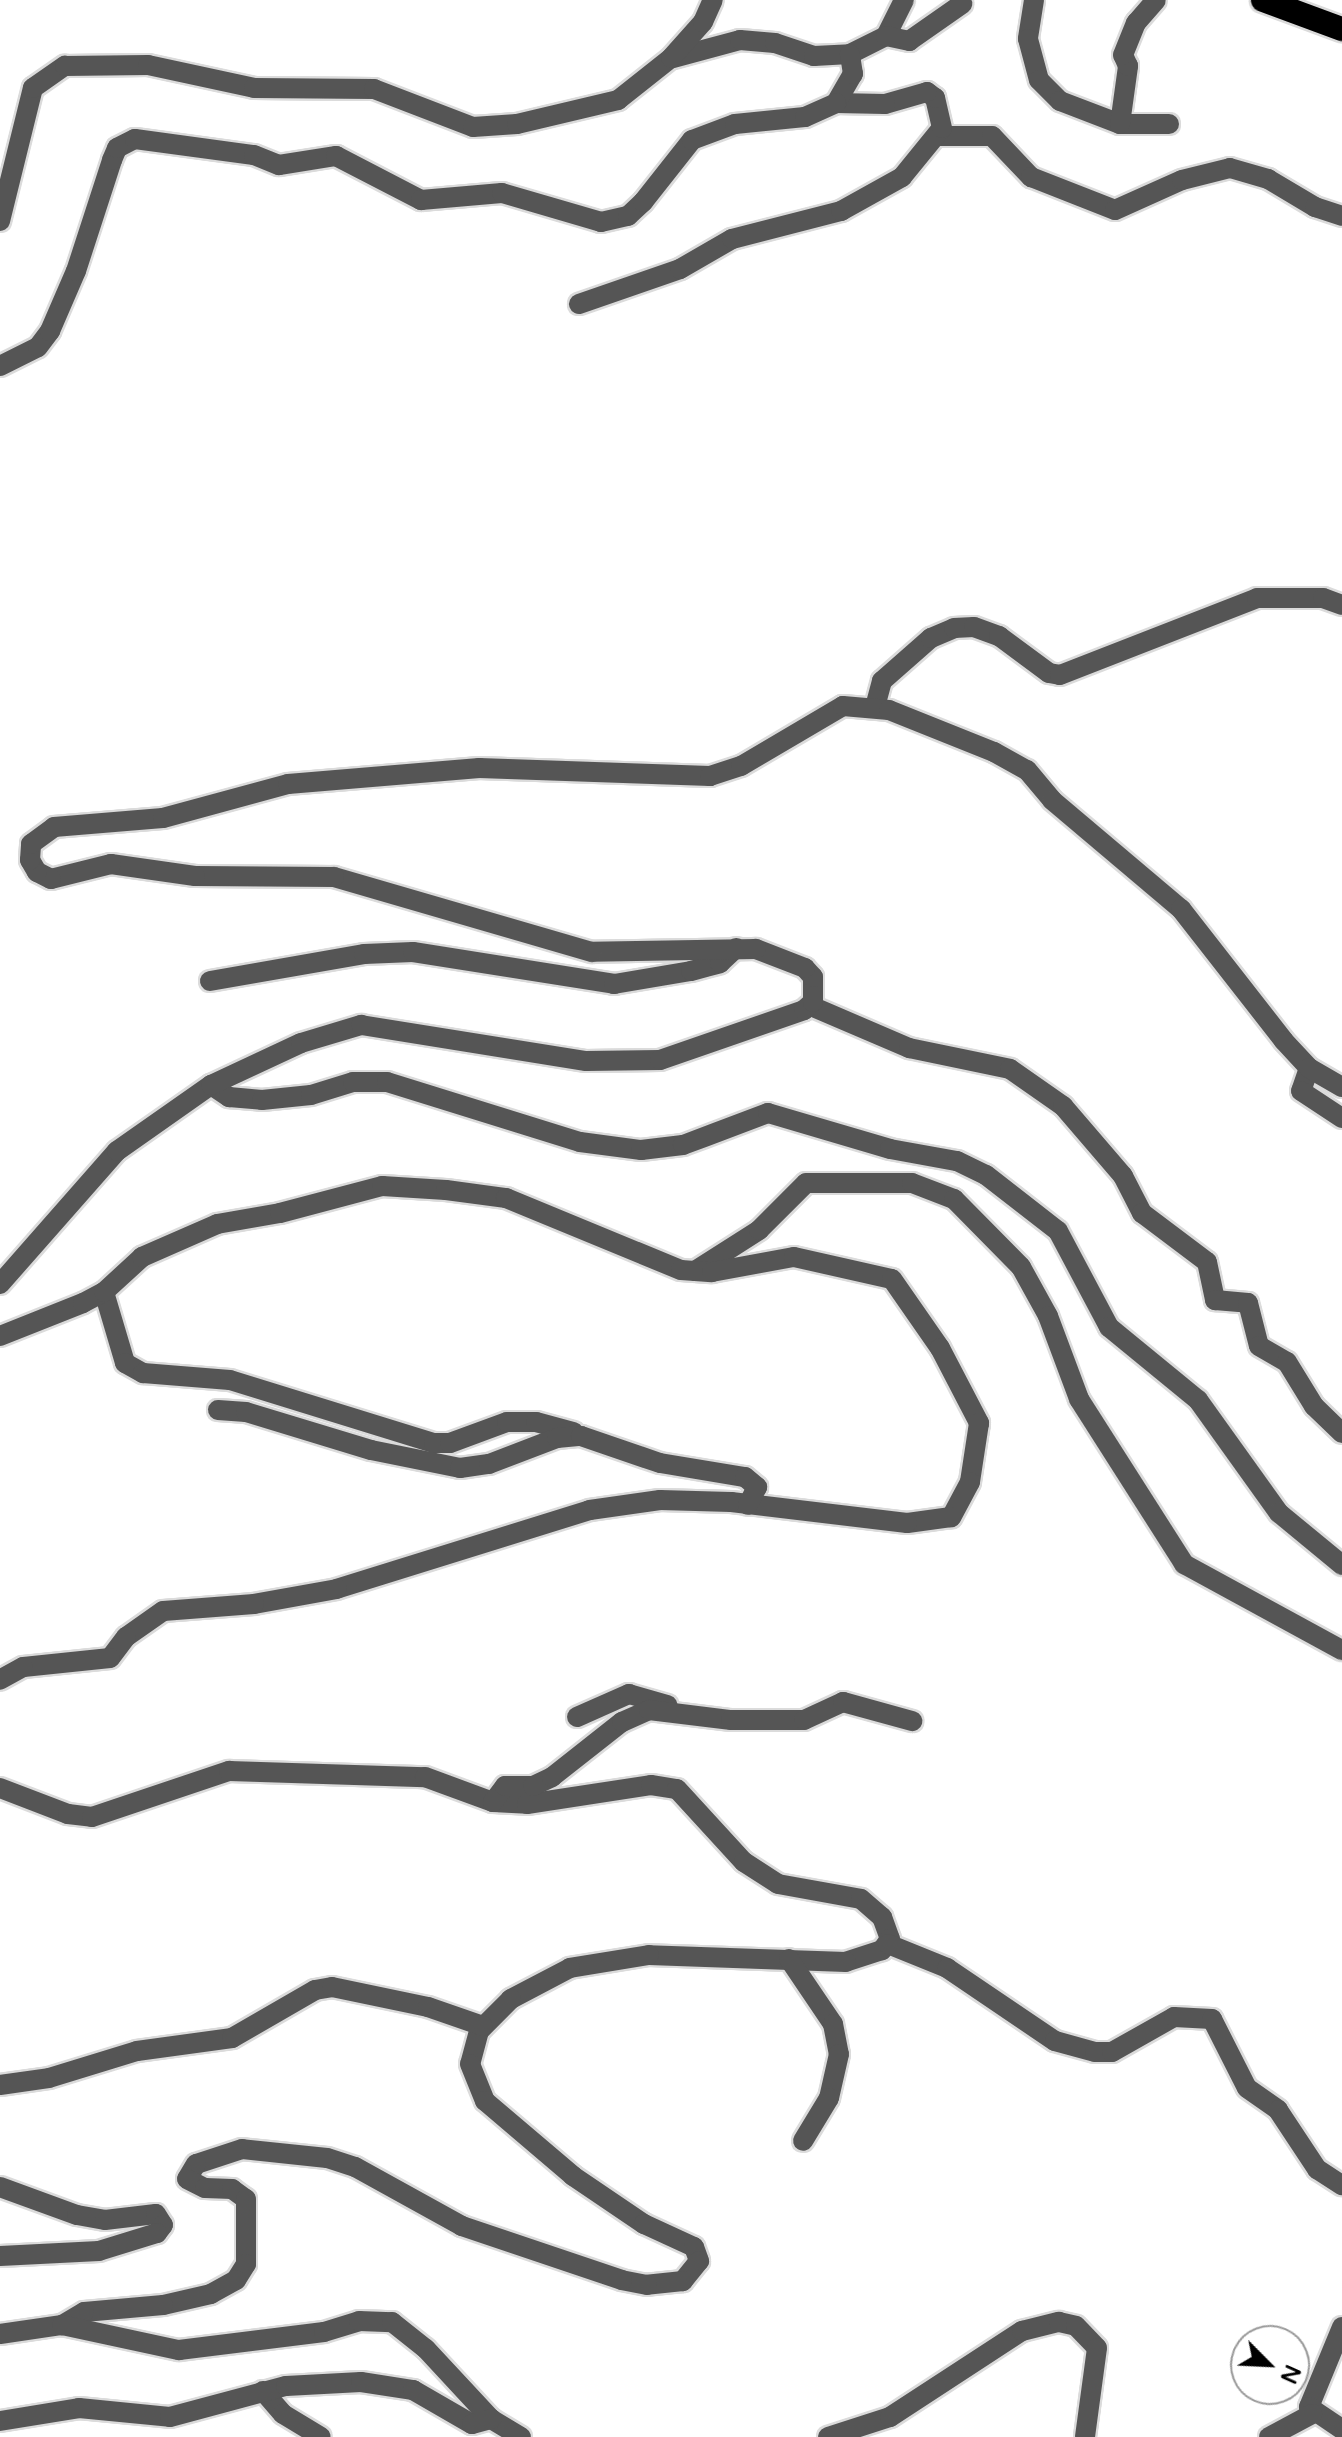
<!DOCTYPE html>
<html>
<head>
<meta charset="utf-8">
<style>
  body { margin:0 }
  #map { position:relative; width:1342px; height:2437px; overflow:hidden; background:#fff; font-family:"Varela Round",sans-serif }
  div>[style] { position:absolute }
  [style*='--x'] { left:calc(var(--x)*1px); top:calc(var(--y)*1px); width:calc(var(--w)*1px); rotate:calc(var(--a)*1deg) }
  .roads { filter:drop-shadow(2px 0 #dbdbdb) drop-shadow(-2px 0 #dbdbdb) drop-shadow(0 2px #dbdbdb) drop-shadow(0 -2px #dbdbdb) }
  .minor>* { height:20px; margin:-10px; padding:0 10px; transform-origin:10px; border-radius:10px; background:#555 }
  .highway>* { height:24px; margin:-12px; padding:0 12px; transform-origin:12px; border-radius:12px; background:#000 }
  span { translate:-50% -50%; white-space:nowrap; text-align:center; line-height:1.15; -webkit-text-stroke:8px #fff; paint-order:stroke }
  .north { position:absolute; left:1230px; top:2325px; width:80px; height:80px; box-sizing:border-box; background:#fff; border:2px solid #999; border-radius:50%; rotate:114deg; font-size:22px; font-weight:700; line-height:32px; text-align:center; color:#000 }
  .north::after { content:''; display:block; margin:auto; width:28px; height:36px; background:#000; clip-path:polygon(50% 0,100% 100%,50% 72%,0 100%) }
</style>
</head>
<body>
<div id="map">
  <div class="roads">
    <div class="minor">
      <div style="--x:1034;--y:0;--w:39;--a:99"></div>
      <div style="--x:1028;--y:39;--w:42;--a:75"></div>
      <div style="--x:1039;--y:80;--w:30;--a:45"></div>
      <div style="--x:1060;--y:101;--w:64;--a:21"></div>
      <div style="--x:1120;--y:124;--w:49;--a:0"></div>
      <div style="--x:886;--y:36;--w:40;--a:-63.4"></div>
      <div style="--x:673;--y:58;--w:69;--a:-15"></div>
      <div style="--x:740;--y:40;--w:35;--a:5"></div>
      <div style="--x:775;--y:43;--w:41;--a:18.4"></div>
      <div style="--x:814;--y:56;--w:36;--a:-3"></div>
      <div style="--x:850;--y:54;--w:40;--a:-26.6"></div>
      <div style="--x:886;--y:36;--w:24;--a:12"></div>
      <div style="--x:909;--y:41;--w:65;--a:-34.9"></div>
      <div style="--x:1120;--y:124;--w:59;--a:-82.1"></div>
      <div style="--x:1128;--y:66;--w:12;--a:-114"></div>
      <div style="--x:1123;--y:55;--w:35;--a:-68"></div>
      <div style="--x:1136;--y:23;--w:30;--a:-49"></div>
      <div style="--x:937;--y:136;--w:55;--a:0"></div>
      <div style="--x:992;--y:136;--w:57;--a:46.4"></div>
      <div style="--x:1031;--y:177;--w:90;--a:21.4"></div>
      <div style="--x:1115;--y:210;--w:73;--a:-24.1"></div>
      <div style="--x:1182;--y:180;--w:49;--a:-14"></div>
      <div style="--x:1230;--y:168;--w:40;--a:16"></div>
      <div style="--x:1268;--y:179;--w:55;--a:30.8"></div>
      <div style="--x:1315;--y:207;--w:28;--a:18"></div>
      <div style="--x:0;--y:221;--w:137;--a:-76.1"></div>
      <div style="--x:33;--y:88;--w:39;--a:-35"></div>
      <div style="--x:65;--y:66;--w:83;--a:-0.7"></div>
      <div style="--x:148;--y:65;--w:108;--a:12.2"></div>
      <div style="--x:254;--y:88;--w:120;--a:0.5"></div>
      <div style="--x:374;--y:89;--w:106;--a:21"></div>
      <div style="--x:473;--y:127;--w:44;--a:-3.9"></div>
      <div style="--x:517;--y:124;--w:104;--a:-13.4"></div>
      <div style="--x:618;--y:100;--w:68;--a:-38.4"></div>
      <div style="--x:671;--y:58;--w:48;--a:-48.4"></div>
      <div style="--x:703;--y:22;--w:24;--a:-66"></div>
      <div style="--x:579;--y:304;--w:107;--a:-19.1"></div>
      <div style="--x:680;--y:269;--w:60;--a:-30"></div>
      <div style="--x:732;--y:239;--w:113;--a:-14.4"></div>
      <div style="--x:841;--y:211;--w:70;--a:-29.1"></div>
      <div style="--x:902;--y:177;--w:63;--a:-50.8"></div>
      <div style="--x:942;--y:128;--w:31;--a:-103"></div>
      <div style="--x:935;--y:98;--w:10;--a:-143"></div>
      <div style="--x:927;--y:92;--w:44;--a:164.1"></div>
      <div style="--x:885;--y:104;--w:49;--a:-178.8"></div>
      <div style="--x:836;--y:103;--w:34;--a:-60"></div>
      <div style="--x:853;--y:74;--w:20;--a:-99"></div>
      <div style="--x:0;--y:366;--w:42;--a:-26.6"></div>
      <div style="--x:38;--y:347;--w:20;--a:-53"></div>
      <div style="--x:50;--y:331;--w:65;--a:-66.6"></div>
      <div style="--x:76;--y:271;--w:117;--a:-72"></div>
      <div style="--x:112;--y:160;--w:13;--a:-67"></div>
      <div style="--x:117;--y:148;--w:20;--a:-27"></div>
      <div style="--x:135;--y:139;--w:120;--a:7.7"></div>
      <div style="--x:254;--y:155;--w:27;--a:22"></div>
      <div style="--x:279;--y:165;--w:58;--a:-9"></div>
      <div style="--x:336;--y:156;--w:96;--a:27.4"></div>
      <div style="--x:421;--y:200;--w:81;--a:-4.9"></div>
      <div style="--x:502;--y:193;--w:103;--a:16.3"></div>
      <div style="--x:601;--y:222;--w:28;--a:-13"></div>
      <div style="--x:628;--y:216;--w:21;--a:-43"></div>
      <div style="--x:643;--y:202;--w:79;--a:-51.7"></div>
      <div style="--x:692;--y:140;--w:46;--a:-20.4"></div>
      <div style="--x:735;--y:124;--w:70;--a:-5.7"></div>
      <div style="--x:805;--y:117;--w:34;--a:-24"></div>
      <div style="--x:875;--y:707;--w:27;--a:-75"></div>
      <div style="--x:882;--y:681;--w:65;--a:-41.3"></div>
      <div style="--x:931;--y:638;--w:25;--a:-23"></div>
      <div style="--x:954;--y:628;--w:20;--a:-3"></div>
      <div style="--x:974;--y:627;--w:27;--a:20"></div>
      <div style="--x:999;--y:636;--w:62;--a:36.5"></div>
      <div style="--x:1049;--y:673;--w:11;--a:10"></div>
      <div style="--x:1060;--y:675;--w:212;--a:-21.3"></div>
      <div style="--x:1257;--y:598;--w:66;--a:0"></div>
      <div style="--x:1323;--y:598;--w:20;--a:20"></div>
      <div style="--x:210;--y:981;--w:156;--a:-9.9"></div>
      <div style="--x:364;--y:954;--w:49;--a:-2.3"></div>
      <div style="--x:413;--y:952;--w:204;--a:9"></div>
      <div style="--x:614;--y:984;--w:78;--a:-9.6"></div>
      <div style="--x:691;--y:971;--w:30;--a:-15"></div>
      <div style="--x:720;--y:963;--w:22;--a:-43"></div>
      <div style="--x:811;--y:1006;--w:107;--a:23.2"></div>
      <div style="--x:909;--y:1048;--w:103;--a:11.7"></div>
      <div style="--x:1010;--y:1069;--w:65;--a:34.9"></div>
      <div style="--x:1063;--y:1106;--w:92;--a:49.4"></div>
      <div style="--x:1123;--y:1176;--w:42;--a:62.8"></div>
      <div style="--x:1142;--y:1213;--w:81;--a:37"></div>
      <div style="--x:1207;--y:1262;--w:39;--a:78"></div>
      <div style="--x:1215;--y:1300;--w:33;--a:5"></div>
      <div style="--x:1248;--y:1303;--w:44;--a:75.7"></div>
      <div style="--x:1259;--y:1346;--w:32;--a:30"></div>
      <div style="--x:1287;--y:1362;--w:52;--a:58.5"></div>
      <div style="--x:1314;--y:1406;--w:39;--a:44"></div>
      <div style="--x:1309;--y:1068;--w:24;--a:109"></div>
      <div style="--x:1301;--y:1091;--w:49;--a:33.4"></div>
      <div style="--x:211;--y:1085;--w:22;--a:34"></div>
      <div style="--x:229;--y:1097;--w:33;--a:5"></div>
      <div style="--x:262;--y:1100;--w:49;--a:-5.8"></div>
      <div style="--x:311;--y:1095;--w:44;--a:-17.2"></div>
      <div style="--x:353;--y:1082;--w:34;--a:0"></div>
      <div style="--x:387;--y:1082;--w:202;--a:17.3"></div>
      <div style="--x:580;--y:1142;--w:62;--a:7.5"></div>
      <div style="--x:641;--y:1150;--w:42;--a:-6.8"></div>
      <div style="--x:683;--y:1145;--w:91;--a:-20.6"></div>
      <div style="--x:768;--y:1113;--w:127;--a:16.4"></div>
      <div style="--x:890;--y:1149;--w:68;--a:10.2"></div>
      <div style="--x:957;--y:1161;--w:32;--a:26"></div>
      <div style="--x:986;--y:1175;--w:91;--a:37.9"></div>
      <div style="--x:1058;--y:1231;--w:109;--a:62"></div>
      <div style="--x:1109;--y:1327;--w:115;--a:39.4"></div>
      <div style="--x:1198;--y:1400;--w:139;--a:54.4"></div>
      <div style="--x:1279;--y:1513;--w:82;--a:39.5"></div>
      <div style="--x:695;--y:1271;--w:76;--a:-32.6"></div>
      <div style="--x:759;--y:1230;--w:66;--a:-45"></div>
      <div style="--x:806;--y:1183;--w:106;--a:0"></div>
      <div style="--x:912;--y:1183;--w:45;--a:20.9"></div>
      <div style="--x:954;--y:1199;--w:95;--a:45.4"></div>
      <div style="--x:1021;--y:1267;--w:56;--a:61.1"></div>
      <div style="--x:1048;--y:1316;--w:89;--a:69.5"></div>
      <div style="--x:1079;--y:1399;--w:196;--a:57.5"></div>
      <div style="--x:1184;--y:1564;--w:180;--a:28.6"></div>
      <div style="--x:0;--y:1284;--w:177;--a:-48.7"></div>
      <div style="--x:117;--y:1151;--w:115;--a:-35.1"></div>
      <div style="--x:211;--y:1085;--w:99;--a:-25"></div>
      <div style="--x:301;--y:1043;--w:63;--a:-16.7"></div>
      <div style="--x:361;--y:1025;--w:228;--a:9.1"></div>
      <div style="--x:586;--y:1061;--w:74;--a:-0.8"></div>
      <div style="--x:660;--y:1060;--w:152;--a:-19.1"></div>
      <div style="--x:804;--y:1010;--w:12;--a:-42"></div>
      <div style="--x:813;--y:1002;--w:25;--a:-90"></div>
      <div style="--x:813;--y:977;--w:12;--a:-132"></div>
      <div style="--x:805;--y:968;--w:53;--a:-158.8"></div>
      <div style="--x:756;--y:949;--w:164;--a:179"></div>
      <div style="--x:592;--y:952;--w:269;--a:-163.8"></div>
      <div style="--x:334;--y:877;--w:139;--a:-179.6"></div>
      <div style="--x:195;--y:876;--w:85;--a:-171.9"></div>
      <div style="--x:111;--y:864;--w:62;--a:166"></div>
      <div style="--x:51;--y:879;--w:16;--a:-153"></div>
      <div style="--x:37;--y:872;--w:14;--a:-120"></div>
      <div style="--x:30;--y:860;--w:16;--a:-86"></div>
      <div style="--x:31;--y:844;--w:29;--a:-36"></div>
      <div style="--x:54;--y:827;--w:109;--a:-4.7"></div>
      <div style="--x:163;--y:818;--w:130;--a:-15.2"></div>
      <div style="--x:288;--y:784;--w:192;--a:-4.8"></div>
      <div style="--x:479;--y:768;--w:231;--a:2"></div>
      <div style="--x:710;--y:776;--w:33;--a:-18"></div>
      <div style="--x:741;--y:766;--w:118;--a:-30.5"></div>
      <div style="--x:843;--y:706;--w:46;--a:5"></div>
      <div style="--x:889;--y:710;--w:113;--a:21.8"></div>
      <div style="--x:994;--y:752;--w:38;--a:29"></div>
      <div style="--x:1027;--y:770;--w:39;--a:50"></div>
      <div style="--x:1052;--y:800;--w:169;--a:40.2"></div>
      <div style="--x:1181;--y:909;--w:167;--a:52"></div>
      <div style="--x:1284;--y:1041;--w:37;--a:47"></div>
      <div style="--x:1309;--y:1068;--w:38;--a:30"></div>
      <div style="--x:104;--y:1292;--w:74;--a:73.5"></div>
      <div style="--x:125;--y:1363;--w:21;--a:29"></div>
      <div style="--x:143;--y:1373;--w:87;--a:4.6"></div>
      <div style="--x:230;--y:1380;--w:214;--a:17.2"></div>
      <div style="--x:434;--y:1443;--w:16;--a:0"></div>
      <div style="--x:450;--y:1443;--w:61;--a:-20.2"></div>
      <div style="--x:507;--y:1422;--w:29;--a:0"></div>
      <div style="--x:536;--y:1422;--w:39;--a:15"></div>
      <div style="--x:0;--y:1336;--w:89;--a:-21.7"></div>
      <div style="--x:83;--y:1303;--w:24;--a:-28"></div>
      <div style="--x:104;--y:1292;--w:52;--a:-42.6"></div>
      <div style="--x:142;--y:1257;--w:82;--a:-23.7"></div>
      <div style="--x:217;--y:1224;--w:64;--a:-9.9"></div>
      <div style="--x:280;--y:1213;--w:106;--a:-14.8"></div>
      <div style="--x:382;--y:1186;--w:64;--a:3.6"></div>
      <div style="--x:446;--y:1190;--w:61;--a:7.6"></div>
      <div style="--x:506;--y:1198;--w:189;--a:22.4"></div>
      <div style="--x:681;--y:1270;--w:31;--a:4"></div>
      <div style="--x:712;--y:1272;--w:83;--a:-10.4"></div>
      <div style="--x:794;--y:1257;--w:100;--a:12.7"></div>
      <div style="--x:892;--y:1279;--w:84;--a:55.2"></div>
      <div style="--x:940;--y:1348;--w:85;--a:62.5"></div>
      <div style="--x:979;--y:1423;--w:60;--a:98.7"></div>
      <div style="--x:970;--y:1482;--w:40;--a:118"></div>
      <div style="--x:951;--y:1517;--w:44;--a:172.2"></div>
      <div style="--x:907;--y:1523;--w:177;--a:-173.2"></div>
      <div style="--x:731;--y:1502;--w:71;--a:-178.4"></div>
      <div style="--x:660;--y:1500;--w:71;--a:171.9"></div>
      <div style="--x:590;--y:1510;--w:265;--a:162.7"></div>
      <div style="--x:337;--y:1589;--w:84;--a:169.8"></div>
      <div style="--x:254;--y:1604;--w:91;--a:175.6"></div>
      <div style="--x:163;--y:1611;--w:45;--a:144.9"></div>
      <div style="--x:126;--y:1637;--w:26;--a:127"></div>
      <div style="--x:110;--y:1658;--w:87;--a:174.1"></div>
      <div style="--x:23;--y:1667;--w:26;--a:151"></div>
      <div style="--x:218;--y:1410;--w:28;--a:4"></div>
      <div style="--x:246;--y:1412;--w:131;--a:16.9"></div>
      <div style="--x:371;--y:1450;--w:91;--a:11.4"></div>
      <div style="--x:460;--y:1468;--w:29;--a:-8"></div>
      <div style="--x:489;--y:1464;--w:73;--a:-20.9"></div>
      <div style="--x:557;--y:1438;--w:24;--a:-5"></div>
      <div style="--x:581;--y:1436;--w:83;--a:18.9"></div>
      <div style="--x:660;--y:1463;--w:86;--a:9.4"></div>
      <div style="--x:745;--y:1477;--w:16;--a:40"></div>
      <div style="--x:757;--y:1487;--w:20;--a:117"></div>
      <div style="--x:577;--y:1717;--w:57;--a:-23.9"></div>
      <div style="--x:629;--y:1694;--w:40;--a:16"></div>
      <div style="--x:0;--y:1788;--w:73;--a:20.9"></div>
      <div style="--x:68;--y:1814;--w:24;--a:7"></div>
      <div style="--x:92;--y:1817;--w:145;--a:-18.6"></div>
      <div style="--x:229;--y:1771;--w:196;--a:1.8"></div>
      <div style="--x:425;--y:1777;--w:72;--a:20.2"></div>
      <div style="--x:493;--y:1802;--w:34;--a:3"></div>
      <div style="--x:527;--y:1804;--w:125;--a:-8.7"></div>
      <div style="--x:651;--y:1785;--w:26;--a:9"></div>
      <div style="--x:677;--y:1789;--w:99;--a:47.5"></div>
      <div style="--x:744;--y:1862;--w:40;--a:32.9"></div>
      <div style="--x:778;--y:1884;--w:84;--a:10.2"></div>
      <div style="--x:861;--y:1899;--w:28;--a:41"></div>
      <div style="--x:882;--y:1917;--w:23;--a:70"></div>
      <div style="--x:890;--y:1939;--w:14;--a:126"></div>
      <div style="--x:882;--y:1950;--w:38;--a:162"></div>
      <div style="--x:846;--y:1962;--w:197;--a:-178"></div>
      <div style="--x:649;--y:1955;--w:80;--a:170.7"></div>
      <div style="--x:570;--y:1968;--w:67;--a:152.3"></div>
      <div style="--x:511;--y:1999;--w:45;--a:135"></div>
      <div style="--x:479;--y:2031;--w:34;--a:105"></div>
      <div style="--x:470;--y:2064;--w:40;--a:68"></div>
      <div style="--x:485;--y:2101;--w:116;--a:40.4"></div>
      <div style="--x:573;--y:2176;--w:86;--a:34.1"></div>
      <div style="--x:644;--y:2224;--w:55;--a:24.7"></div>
      <div style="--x:694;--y:2247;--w:15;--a:70"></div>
      <div style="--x:699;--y:2261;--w:26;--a:129"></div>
      <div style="--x:683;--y:2281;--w:36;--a:174"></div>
      <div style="--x:647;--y:2285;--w:25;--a:-169"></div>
      <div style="--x:622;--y:2280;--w:169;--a:-161.4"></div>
      <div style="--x:462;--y:2226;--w:122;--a:-151.1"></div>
      <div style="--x:355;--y:2167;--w:29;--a:-162"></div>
      <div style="--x:327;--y:2158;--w:85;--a:-174"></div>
      <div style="--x:242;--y:2149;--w:48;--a:161.9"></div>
      <div style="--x:196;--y:2164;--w:17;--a:121"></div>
      <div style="--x:187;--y:2179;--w:20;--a:27"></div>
      <div style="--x:205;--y:2188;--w:27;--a:2"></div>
      <div style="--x:232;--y:2189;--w:17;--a:36"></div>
      <div style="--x:246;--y:2199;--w:65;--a:90"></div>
      <div style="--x:246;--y:2264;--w:19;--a:122"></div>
      <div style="--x:236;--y:2280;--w:29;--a:151"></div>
      <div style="--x:211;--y:2294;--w:49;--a:167.1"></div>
      <div style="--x:163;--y:2305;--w:79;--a:174.9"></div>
      <div style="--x:84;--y:2312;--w:26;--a:149"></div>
      <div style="--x:493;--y:1802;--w:20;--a:-53"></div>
      <div style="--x:505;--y:1786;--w:28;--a:0"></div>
      <div style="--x:533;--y:1786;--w:21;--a:-25"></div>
      <div style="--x:552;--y:1777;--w:89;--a:-38.2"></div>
      <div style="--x:622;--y:1722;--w:30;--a:-24"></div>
      <div style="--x:649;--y:1710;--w:83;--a:7"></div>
      <div style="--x:731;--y:1720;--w:73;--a:0"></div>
      <div style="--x:804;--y:1720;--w:43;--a:-24.8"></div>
      <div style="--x:843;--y:1702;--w:72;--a:15.4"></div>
      <div style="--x:888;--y:1944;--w:64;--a:22.1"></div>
      <div style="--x:947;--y:1968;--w:130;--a:34.1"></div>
      <div style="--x:1055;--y:2041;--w:41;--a:15.4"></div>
      <div style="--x:1095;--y:2052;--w:17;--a:0"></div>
      <div style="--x:1112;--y:2052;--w:71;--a:-29.4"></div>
      <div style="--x:1174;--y:2017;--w:38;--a:3"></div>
      <div style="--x:1212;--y:2019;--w:77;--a:63.1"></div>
      <div style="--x:1247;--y:2088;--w:38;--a:35"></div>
      <div style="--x:1278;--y:2110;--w:71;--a:56.5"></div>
      <div style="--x:1317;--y:2169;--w:30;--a:33"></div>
      <div style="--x:789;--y:1959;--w:78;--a:55.9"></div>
      <div style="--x:833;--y:2024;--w:31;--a:79"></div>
      <div style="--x:839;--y:2054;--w:45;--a:102.8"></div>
      <div style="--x:829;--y:2098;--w:50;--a:121.2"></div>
      <div style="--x:0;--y:2085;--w:49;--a:-8.1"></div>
      <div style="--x:49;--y:2078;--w:92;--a:-17.1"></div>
      <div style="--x:137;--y:2051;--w:96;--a:-7.8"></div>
      <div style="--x:232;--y:2038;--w:96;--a:-30"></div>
      <div style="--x:315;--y:1990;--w:17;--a:-10"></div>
      <div style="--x:332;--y:1987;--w:98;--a:11.8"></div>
      <div style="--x:428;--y:2007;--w:58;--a:19.1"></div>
      <div style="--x:0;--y:2187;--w:82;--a:20"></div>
      <div style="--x:77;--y:2215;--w:28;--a:10"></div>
      <div style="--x:105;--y:2220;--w:51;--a:-6.7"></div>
      <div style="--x:156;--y:2214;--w:13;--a:58"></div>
      <div style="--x:163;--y:2225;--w:10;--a:127"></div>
      <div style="--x:157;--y:2233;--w:61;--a:162.8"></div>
      <div style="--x:99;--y:2251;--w:99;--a:177.1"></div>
      <div style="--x:1342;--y:2327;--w:87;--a:112.4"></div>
      <div style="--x:1309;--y:2407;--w:40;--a:34"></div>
      <div style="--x:0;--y:2334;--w:63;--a:-8.3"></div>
      <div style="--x:62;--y:2325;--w:120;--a:12.1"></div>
      <div style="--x:179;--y:2350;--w:146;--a:-7.1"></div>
      <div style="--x:324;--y:2332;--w:37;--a:-17"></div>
      <div style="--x:359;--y:2321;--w:33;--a:2"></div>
      <div style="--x:392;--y:2322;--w:43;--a:38.5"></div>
      <div style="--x:426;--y:2349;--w:96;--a:47.1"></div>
      <div style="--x:491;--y:2419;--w:35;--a:31"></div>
      <div style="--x:263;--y:2391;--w:30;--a:49"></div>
      <div style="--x:283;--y:2414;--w:44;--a:31.2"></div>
      <div style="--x:0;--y:2421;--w:80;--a:-9.3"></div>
      <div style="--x:79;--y:2408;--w:91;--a:5.6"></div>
      <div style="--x:170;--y:2417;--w:120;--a:-15"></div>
      <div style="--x:286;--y:2386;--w:75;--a:-3.1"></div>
      <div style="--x:361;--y:2382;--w:53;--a:8.7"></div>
      <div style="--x:413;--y:2390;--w:68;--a:30"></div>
      <div style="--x:472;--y:2424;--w:20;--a:-15"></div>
      <div style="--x:828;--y:2437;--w:65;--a:-17.9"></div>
      <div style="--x:890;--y:2417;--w:158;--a:-33.1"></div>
      <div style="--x:1022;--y:2331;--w:38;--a:-14"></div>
      <div style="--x:1059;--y:2322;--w:17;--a:13"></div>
      <div style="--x:1076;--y:2326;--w:30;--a:46"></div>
      <div style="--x:1097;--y:2348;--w:90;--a:97.7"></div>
      <div style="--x:1269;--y:2437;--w:49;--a:-28.1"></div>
    </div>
    <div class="highway">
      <div style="--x:1263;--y:0;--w:84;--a:20.2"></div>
    </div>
  </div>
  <div class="north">N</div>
</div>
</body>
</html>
